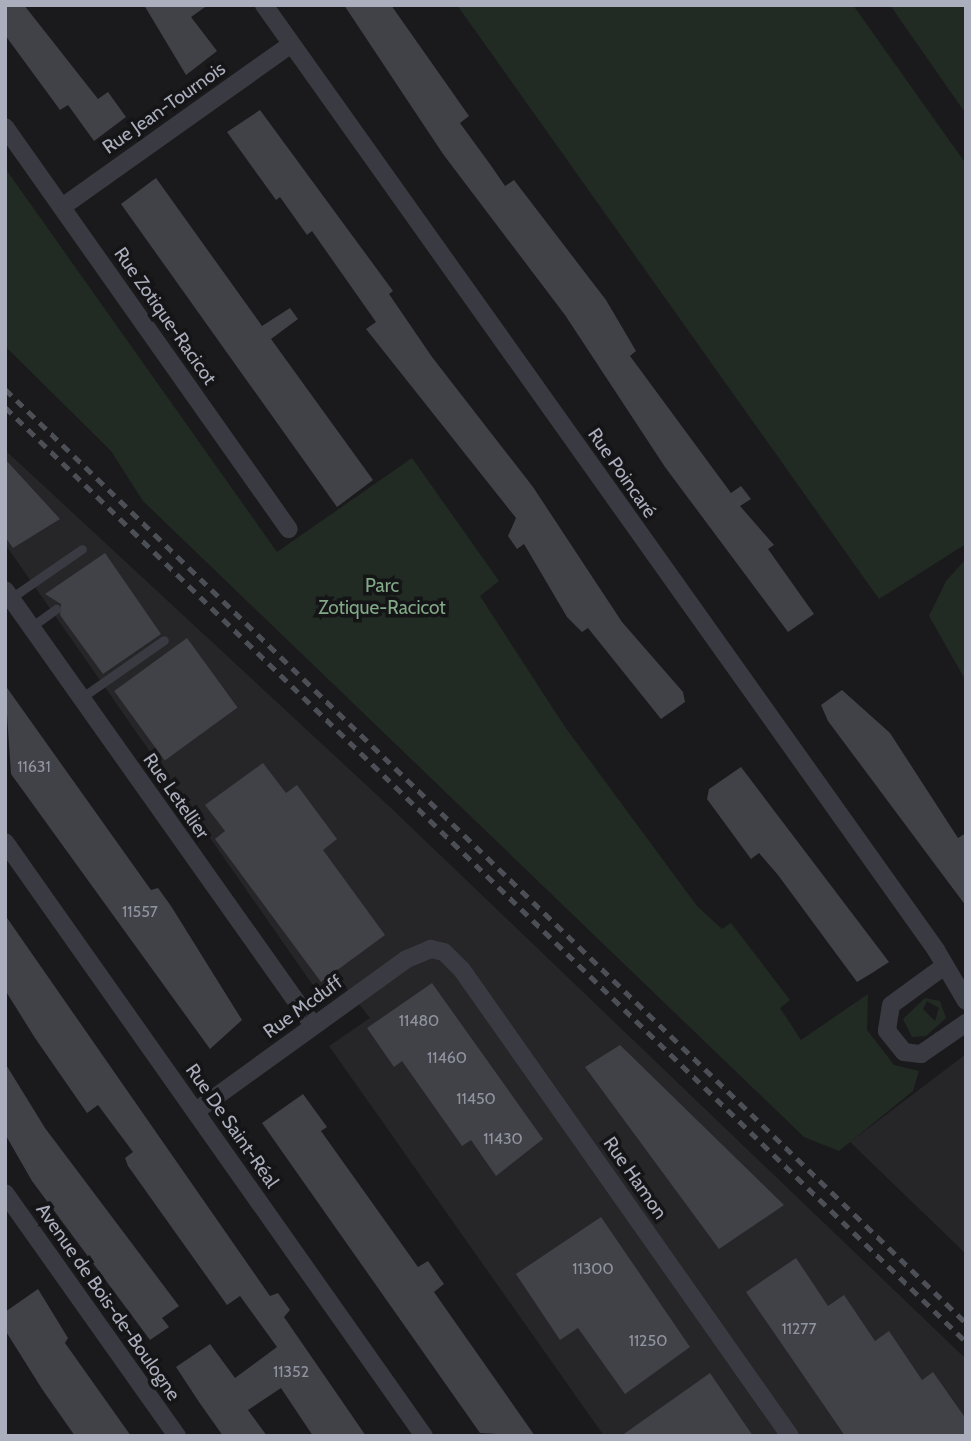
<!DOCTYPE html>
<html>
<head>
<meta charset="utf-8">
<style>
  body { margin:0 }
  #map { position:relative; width:971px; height:1441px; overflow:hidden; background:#1a1a1c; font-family:Cabin,sans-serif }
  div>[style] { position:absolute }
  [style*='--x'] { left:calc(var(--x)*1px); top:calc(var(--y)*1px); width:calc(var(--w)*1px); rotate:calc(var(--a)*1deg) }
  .built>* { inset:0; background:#262629 }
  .green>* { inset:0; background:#212b23 }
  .building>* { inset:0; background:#414247; transform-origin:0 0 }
  .service>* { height:9px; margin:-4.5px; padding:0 4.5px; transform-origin:4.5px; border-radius:4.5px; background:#3a3b42 }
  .minor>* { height:18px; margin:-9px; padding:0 9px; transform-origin:9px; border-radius:9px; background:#3a3b42 }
  .rail>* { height:5px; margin-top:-2.5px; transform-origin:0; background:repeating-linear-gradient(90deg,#4d4f57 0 9px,transparent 0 16px) }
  span { translate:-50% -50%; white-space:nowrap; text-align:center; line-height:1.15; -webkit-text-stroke:7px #151517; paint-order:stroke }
  .number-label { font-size:16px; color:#9094a0 }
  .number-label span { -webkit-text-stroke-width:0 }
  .street-label { font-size:19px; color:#abafbd }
  .park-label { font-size:19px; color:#82a987 }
  .frame { position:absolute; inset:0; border:7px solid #abafbd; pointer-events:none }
</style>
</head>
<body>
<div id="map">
  <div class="built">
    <div style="clip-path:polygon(5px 450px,391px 808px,966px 1359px,966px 1436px,604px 1436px,329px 1046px,370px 1018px,339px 979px,323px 989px,312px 984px,5px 544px)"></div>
    <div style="clip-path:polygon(966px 1054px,966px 1254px,850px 1142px)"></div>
  </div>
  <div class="green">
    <div style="clip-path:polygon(457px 5px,853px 5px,966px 164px,966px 544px,879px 599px)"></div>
    <div style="clip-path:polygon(890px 5px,966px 5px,966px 114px)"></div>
    <div style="clip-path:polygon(5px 168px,277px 552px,412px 458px,499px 581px,480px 596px,565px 727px,697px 906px,722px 929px,731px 923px,790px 1000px,780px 1008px,801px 1040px,868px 994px,867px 1030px,894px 1065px,919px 1071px,913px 1091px,839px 1151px,804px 1137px,143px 501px,111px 451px,5px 346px)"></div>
    <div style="clip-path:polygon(966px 559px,966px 681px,929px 616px,946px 581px)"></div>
    <div style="clip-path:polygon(evenodd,925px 998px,940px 1001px,946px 1018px,926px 1036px,912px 1037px,903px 1019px,925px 998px,927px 1001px,939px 1008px,935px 1021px,923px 1009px,927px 1001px)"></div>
  </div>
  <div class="building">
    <div style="clip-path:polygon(5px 5px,24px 5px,98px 99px,108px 92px,126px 117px,94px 141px,68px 105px,60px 110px,5px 35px)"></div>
    <div style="clip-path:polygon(144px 5px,208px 5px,191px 17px,217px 51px,186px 75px)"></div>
    <div style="clip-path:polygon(344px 5px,391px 5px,469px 116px,460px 123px,492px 167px,505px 186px,514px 180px,606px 300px,636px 351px,630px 356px,731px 493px,741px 486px,751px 499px,740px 506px,774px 545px,768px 549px,814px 614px,788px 632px,665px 467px,565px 315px,443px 154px)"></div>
    <div style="clip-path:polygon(260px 110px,393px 291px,389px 294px,432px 357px,533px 487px,622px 622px,683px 692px,685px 702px,661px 719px,588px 628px,582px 632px,567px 617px,524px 544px,517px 549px,508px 536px,516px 518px,366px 329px,376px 322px,312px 231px,307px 235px,280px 197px,276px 200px,227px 132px)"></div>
    <div style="clip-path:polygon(156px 178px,262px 326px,290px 308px,298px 319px,271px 339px,373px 480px,337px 507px,121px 204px)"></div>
    <div style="clip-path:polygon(5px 459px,60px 519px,13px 548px,5px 537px)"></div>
    <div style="clip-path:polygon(105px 553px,161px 634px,103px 674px,60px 615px,61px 604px,45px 594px)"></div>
    <div style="left:187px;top:638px;width:86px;height:90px;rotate:54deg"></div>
    <div style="clip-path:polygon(5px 685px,151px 890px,158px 888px,171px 906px,242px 1020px,210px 1049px,11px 774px)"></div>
    <div style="clip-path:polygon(842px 690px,890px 733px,958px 838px,966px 833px,966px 906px,828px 721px,821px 705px)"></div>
    <div style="clip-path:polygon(263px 763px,286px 793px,297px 785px,337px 839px,323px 850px,385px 935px,321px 982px,215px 839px,225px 831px,205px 805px)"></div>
    <div style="clip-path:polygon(741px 767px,889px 962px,872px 973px,857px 982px,778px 875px,759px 853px,751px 859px,707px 799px,709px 789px)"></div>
    <div style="clip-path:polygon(5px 915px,270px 1296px,278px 1293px,290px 1310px,284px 1317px,366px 1436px,313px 1436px,281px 1388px,248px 1410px,267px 1436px,223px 1436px,199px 1402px,176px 1367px,210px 1344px,235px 1378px,277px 1347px,240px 1296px,227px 1305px,128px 1166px,125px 1158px,133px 1152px,98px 1105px,87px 1113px,35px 1038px,5px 990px)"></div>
    <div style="clip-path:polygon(432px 983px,543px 1139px,496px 1176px,471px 1140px,462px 1146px,402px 1061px,394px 1067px,367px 1028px)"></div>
    <div style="clip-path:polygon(620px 1045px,784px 1205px,719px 1249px,585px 1067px)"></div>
    <div style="clip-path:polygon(5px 1063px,45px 1128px,179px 1306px,162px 1318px,169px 1327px,150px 1340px,32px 1181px,5px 1134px)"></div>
    <div style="clip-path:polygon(303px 1094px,327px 1127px,321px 1131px,418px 1267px,428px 1261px,444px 1284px,434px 1292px,535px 1436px,480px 1433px,262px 1123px)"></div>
    <div style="clip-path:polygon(601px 1217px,690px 1347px,625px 1394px,578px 1328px,560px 1340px,516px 1274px)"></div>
    <div style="clip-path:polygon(796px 1258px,828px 1306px,844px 1295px,875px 1341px,889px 1331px,922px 1380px,933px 1372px,966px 1419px,966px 1436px,845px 1436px,746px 1292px)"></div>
    <div style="clip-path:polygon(38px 1289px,68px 1338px,65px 1343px,131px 1436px,75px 1436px,42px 1389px,5px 1330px,5px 1312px)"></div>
    <div style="clip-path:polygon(710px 1373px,753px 1436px,621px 1436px)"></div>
  </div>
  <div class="service">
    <div style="--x:11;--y:598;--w:86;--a:-34.6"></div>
    <div style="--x:31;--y:627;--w:31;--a:-36"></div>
    <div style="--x:81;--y:698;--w:101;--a:-34.9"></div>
  </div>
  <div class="minor">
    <div style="--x:264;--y:5;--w:1160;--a:54.58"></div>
    <div style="--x:936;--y:950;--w:59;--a:59.5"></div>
    <div style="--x:5;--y:127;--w:492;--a:54.8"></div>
    <div style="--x:62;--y:207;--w:281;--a:-35.4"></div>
    <div style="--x:5;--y:590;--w:533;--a:54.7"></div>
    <div style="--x:5;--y:842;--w:727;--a:54.8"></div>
    <div style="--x:943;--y:967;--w:64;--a:143.8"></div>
    <div style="--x:891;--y:1005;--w:26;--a:99"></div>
    <div style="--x:887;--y:1031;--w:27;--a:51"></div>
    <div style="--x:904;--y:1052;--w:17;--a:7"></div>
    <div style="--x:921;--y:1054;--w:55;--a:-34.6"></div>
    <div style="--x:196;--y:1111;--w:260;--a:-35.8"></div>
    <div style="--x:407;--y:959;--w:26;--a:-23"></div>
    <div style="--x:431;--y:949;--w:13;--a:13"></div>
    <div style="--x:444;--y:952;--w:25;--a:45"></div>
    <div style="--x:462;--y:970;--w:570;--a:54.86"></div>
    <div style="--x:5;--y:1193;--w:298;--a:54.7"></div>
  </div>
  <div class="rail">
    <div style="--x:5;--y:389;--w:1340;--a:44.18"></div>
    <div style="--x:5;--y:407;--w:1341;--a:44.21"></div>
  </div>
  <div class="number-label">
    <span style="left:34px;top:767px">11631</span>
    <span style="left:140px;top:912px">11557</span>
    <span style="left:419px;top:1021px">11480</span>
    <span style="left:447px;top:1058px">11460</span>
    <span style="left:476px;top:1099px">11450</span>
    <span style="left:503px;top:1139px">11430</span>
    <span style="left:593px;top:1269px">11300</span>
    <span style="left:799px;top:1329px">11277</span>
    <span style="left:648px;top:1341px">11250</span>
    <span style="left:291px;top:1372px">11352</span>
  </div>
  <div class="street-label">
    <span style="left:164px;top:108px;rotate:-35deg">Rue Jean-Tournois</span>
    <span style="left:165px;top:316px;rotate:55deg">Rue Zotique-Racicot</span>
    <span style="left:622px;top:473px;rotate:55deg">Rue Poincaré</span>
    <span style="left:176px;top:796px;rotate:55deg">Rue Letellier</span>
    <span style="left:303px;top:1007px;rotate:-36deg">Rue Mcduff</span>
    <span style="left:232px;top:1126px;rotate:55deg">Rue De Saint-Réal</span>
    <span style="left:635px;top:1178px;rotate:55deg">Rue Hamon</span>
    <span style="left:108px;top:1302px;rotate:55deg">Avenue de Bois-de-Boulogne</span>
  </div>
  <div class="park-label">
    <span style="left:382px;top:597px">Parc<br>Zotique-Racicot</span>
  </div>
  <div class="frame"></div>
</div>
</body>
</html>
